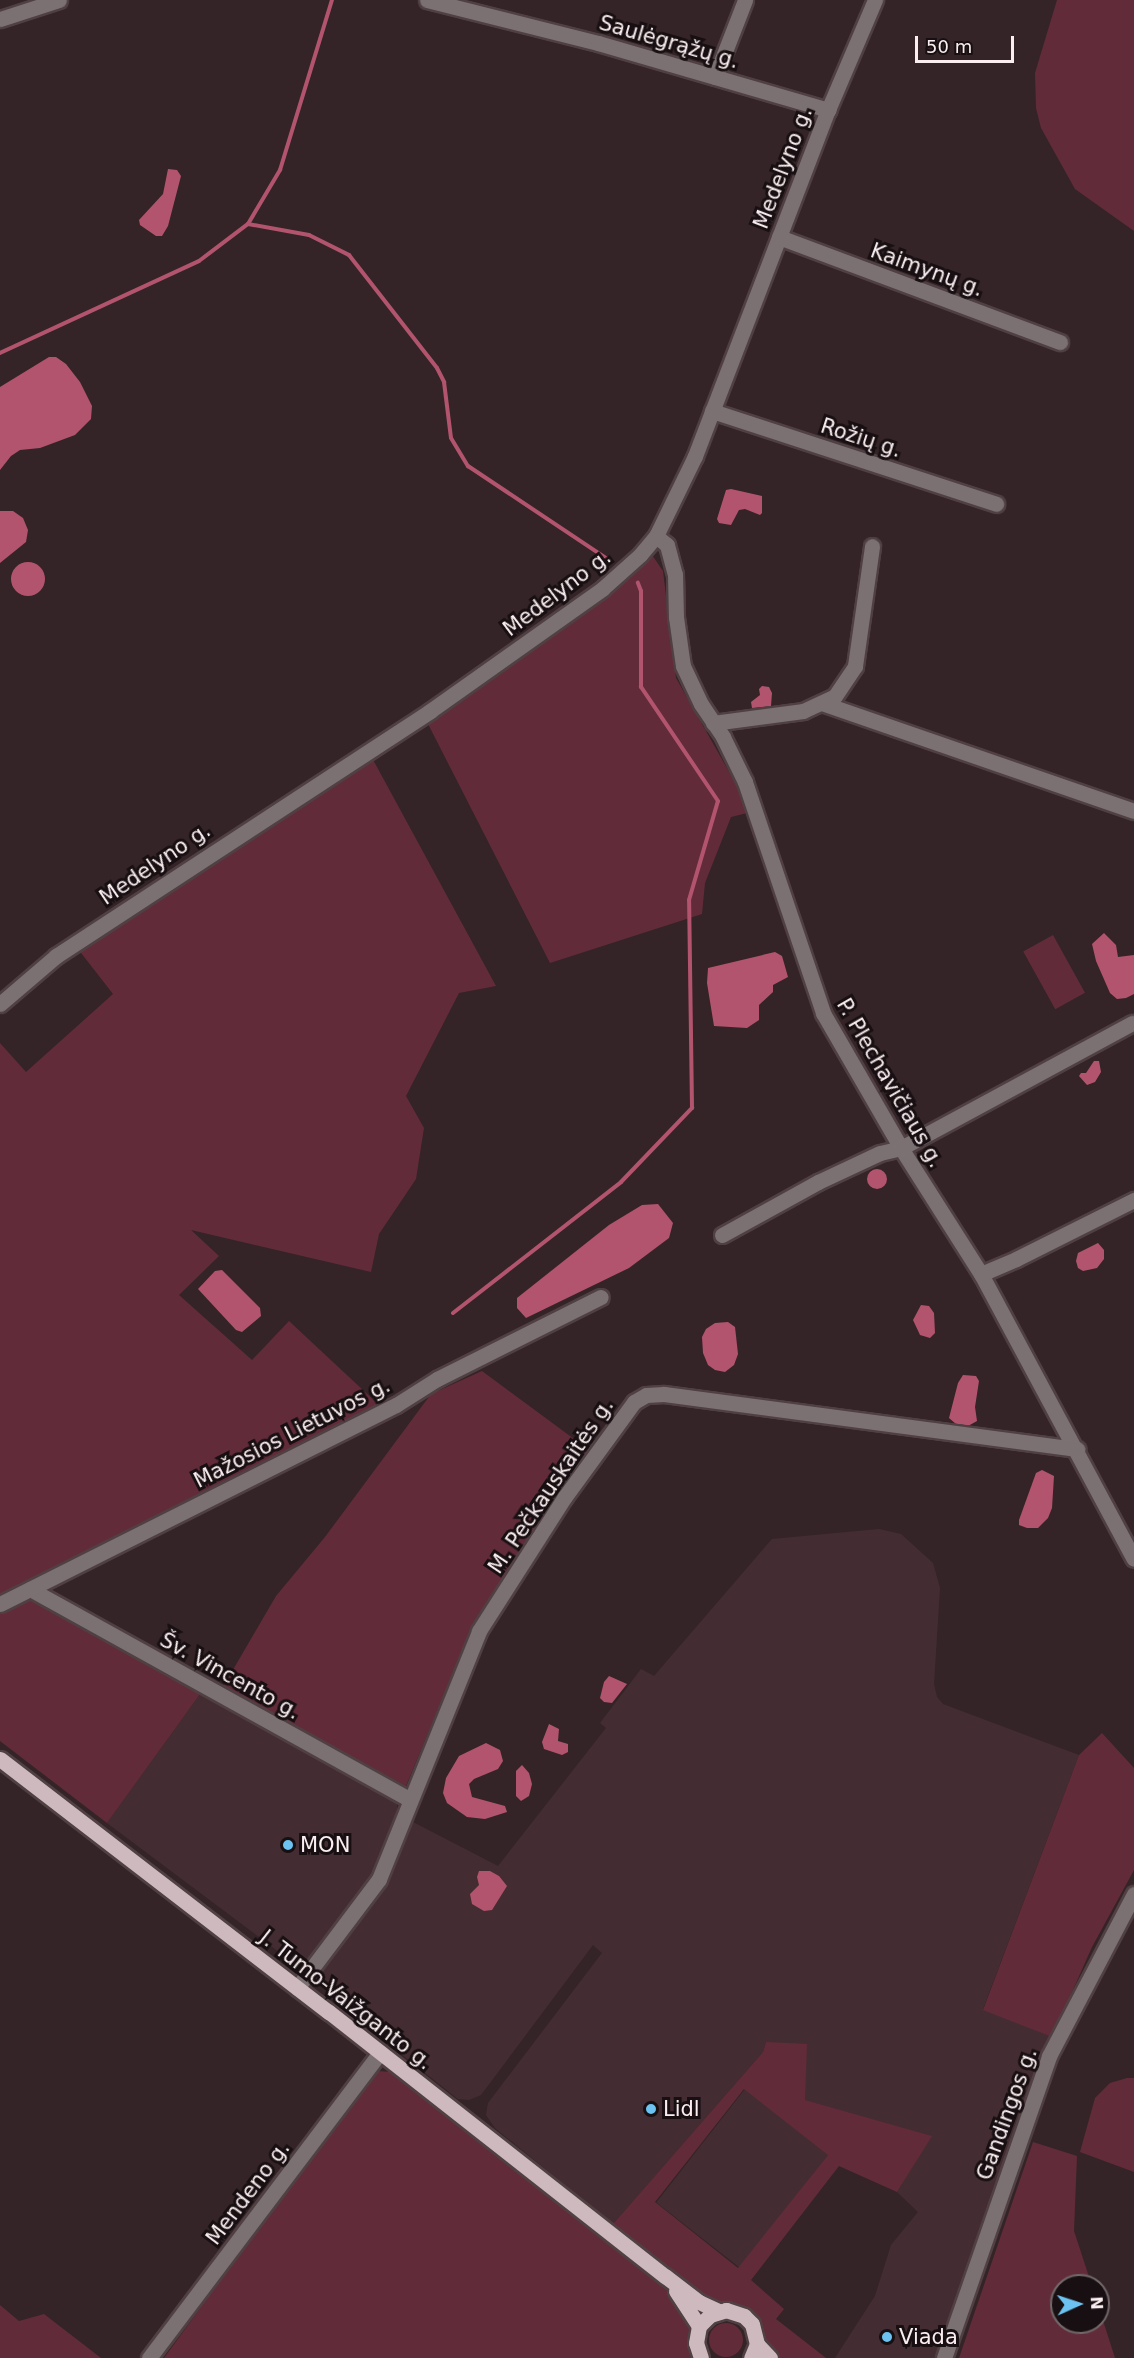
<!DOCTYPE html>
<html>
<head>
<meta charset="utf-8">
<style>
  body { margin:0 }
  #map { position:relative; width:1134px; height:2358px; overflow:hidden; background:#342427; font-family:"DejaVu Sans",sans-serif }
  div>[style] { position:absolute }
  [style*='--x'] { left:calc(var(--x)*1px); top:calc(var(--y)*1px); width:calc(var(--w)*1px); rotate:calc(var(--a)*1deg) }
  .built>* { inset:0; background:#442d32; transform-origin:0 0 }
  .green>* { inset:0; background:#622b3a; transform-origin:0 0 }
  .round { border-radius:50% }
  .water>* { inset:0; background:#b3546e }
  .stream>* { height:4px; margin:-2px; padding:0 2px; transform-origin:2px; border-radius:2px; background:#b3546e }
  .roads { filter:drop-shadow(2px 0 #504043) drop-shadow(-2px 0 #504043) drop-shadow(0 2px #504043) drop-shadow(0 -2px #504043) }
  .minor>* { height:15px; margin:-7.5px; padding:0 7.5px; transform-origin:7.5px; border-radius:7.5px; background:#7b7173 }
  .major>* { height:15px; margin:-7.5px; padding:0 7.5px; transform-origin:7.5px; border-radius:7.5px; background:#cebabe }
  .dots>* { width:16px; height:16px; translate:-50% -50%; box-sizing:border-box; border:3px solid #170f11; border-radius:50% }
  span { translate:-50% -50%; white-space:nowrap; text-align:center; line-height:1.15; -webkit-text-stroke:6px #170f11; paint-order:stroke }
  .street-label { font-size:21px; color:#faeef0 }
  .poi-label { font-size:21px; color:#faeef0 }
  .left { translate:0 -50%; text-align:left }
  .north { position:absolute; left:1050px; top:2274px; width:60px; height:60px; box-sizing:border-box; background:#170f11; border:2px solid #72686a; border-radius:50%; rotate:87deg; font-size:16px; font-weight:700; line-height:24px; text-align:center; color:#faeef0 }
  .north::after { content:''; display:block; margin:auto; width:21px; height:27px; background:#6cc3f2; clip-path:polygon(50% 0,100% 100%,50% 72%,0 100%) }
  .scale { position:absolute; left:915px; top:36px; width:99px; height:27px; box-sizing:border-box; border:3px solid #faeef0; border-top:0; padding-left:8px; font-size:18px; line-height:21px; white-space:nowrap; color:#faeef0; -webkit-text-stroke:4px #170f11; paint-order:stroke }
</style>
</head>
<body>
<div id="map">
  <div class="built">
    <div style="clip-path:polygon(879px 1529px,901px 1534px,933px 1563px,940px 1588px,934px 1684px,937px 1697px,943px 1704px,1079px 1755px,983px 2009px,1052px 2037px,1028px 2096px,935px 2358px,835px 2358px,875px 2296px,891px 2245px,918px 2212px,897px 2192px,931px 2136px,804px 2100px,766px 2042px,763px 2052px,613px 2224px,495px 2128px,486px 2115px,488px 2103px,602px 1953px,593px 1945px,481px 2095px,469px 2100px,458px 2099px,329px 1997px,318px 1978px,385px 1885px,411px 1821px,498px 1866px,606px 1728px,600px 1723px,641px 1669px,654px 1676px,772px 1539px)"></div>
    <div style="clip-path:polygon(203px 1690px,392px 1795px,397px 1803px,398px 1814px,372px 1878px,307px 1960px,291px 1961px,107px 1823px)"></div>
    <div style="left:745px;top:2089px;width:106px;height:144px;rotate:38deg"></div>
  </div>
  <div class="green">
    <div style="clip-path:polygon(1057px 0,1134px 0,1134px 231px,1075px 189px,1041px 128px,1036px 108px,1035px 73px)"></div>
    <div style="clip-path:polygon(650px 552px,663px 571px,676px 678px,736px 784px,747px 813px,731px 817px,705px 883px,702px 914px,550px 963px,426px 720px)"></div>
    <div style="clip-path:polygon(371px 756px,496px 986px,459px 993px,406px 1096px,424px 1128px,416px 1179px,379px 1234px,371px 1272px,191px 1230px,219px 1256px,179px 1295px,252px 1360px,289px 1321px,379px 1405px,18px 1589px,203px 1690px,107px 1823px,0 1741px,0 1043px,26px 1072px,113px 994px,78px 949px)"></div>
    <div style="left:1053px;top:935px;width:66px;height:34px;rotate:61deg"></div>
    <div style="clip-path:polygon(482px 1371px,589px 1450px,473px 1625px,406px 1786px,223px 1687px,276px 1596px,325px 1537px,431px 1394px)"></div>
    <div style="clip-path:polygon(1102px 1733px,1134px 1768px,1134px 1870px,1092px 1947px,1052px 2037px,983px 2010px,1079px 1755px)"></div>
    <div style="clip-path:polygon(evenodd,766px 2042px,807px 2044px,805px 2100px,932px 2136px,897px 2192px,839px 2166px,751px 2280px,784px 2309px,776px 2319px,826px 2358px,777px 2358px,766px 2346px,758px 2320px,753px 2312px,740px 2306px,716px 2302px,700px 2295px,613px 2224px,763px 2052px,766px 2042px,744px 2089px,828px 2155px,738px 2268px,655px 2202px,744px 2089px)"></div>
    <div style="clip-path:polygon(378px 2071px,391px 2072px,664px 2283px,684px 2307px,691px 2320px,693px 2358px,164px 2358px,369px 2076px)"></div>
    <div style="clip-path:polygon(1127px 2078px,1134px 2078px,1134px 2172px,1080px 2152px,1095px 2098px,1110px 2083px)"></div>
    <div style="clip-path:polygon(1033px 2142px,1077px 2156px,1074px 2231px,1092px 2286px,1062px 2286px,1062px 2322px,1098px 2322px,1098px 2305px,1115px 2358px,959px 2358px)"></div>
    <div style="clip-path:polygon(0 2305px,19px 2321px,44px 2314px,101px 2358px,0 2358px)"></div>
    <div class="round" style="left:709px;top:2323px;width:34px;height:34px"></div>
  </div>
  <div class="water">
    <div style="clip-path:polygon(168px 169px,177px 170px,181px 176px,168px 226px,162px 236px,156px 236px,140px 225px,139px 220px,163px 194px)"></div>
    <div style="clip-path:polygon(49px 357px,56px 357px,66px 364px,80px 382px,92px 406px,91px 419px,75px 435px,40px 448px,20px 450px,11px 456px,0 470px,0 387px)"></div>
    <div style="clip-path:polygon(731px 489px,762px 496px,762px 513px,760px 515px,745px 509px,739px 510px,731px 525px,719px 523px,717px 519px,726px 490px)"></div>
    <div style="clip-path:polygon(0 511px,13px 511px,23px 518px,28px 530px,26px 542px,0 563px)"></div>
    <div class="round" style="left:11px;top:562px;width:34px;height:34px"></div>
    <div style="clip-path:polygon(762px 686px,769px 687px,772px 693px,771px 706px,752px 708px,751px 702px,760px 695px,759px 689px)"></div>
    <div style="clip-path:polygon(1104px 933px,1116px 945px,1118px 957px,1134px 955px,1134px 994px,1126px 998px,1117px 999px,1110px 993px,1096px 961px,1092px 944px)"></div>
    <div style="clip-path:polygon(775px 952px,782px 956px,788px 977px,773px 985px,773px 992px,759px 1005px,759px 1020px,747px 1028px,714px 1026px,707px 983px,708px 968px)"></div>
    <div style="clip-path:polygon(1094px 1061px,1099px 1061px,1101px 1072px,1095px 1082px,1087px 1085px,1079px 1076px,1081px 1073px,1086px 1073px)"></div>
    <div class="round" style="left:867px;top:1169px;width:20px;height:20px"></div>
    <div style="clip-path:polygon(658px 1204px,673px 1223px,669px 1238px,629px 1268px,526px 1318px,517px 1308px,517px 1298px,609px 1225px,642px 1205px)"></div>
    <div style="clip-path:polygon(1098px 1243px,1104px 1250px,1104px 1259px,1097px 1268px,1083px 1271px,1078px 1268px,1076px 1261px,1078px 1253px)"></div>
    <div style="clip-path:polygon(222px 1270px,260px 1308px,261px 1316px,242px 1332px,236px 1330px,198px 1289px,215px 1271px)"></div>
    <div style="clip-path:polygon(921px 1305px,929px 1306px,934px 1313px,935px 1333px,930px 1338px,920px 1335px,913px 1320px)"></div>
    <div style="clip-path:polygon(728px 1322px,735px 1327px,738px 1354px,734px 1365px,725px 1372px,715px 1370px,708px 1365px,703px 1353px,702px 1337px,706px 1329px,715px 1323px)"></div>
    <div style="clip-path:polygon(963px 1375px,976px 1376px,979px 1381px,975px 1407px,977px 1421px,968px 1426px,956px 1424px,949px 1418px,958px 1383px)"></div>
    <div style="clip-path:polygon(1042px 1470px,1054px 1476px,1052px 1508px,1048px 1518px,1038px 1528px,1027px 1528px,1019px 1525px,1019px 1520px,1036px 1473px)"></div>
    <div style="clip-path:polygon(609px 1676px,627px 1684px,612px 1703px,604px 1702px,600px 1698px,604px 1682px)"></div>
    <div style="clip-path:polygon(549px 1724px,559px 1729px,558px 1741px,568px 1744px,568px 1752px,562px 1755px,544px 1749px,542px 1742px)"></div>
    <div style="clip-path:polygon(486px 1743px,500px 1750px,503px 1761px,498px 1769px,474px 1779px,469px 1784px,472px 1797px,505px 1806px,507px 1812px,485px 1819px,467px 1817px,447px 1803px,443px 1793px,446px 1778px,459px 1756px)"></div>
    <div style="clip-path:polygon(522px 1765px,529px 1773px,532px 1784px,529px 1796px,521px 1801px,516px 1796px,516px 1771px)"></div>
    <div style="clip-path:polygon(479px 1871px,490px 1871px,499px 1876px,507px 1886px,492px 1910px,484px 1911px,472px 1904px,470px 1894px,479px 1885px,477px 1877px)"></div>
  </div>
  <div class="stream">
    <div style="--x:248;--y:224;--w:63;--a:-59.3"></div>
    <div style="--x:280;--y:170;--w:178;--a:-73"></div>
    <div style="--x:0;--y:353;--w:219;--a:-24.8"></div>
    <div style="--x:199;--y:261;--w:61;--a:-37.1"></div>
    <div style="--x:248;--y:224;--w:62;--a:10.2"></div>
    <div style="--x:309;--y:235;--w:45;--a:26.6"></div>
    <div style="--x:349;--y:255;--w:143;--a:52.1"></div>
    <div style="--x:437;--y:368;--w:16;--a:63"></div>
    <div style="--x:444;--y:382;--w:56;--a:82.9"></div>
    <div style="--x:451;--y:438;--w:33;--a:59"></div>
    <div style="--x:468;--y:466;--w:166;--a:33.7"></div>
    <div style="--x:453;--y:1313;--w:213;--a:-37.9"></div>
    <div style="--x:621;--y:1182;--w:103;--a:-46.2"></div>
    <div style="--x:692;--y:1108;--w:208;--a:-90.8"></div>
    <div style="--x:689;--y:900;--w:103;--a:-73.7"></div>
    <div style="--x:718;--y:801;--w:138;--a:-124"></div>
    <div style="--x:641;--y:687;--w:96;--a:-90"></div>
    <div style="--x:641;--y:591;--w:9;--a:-111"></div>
  </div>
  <div class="roads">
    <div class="minor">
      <div style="--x:427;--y:0;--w:176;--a:14.1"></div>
      <div style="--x:598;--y:43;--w:240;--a:16.2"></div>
      <div style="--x:0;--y:19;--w:62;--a:-17.9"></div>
      <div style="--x:715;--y:77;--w:83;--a:-68.7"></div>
      <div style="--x:779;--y:237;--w:300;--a:20.5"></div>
      <div style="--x:712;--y:411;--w:299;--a:18.1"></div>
      <div style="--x:656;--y:536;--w:14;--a:39"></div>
      <div style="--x:667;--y:545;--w:30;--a:75"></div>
      <div style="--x:675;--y:574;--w:43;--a:88.7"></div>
      <div style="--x:676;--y:617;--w:49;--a:81.9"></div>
      <div style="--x:683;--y:666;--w:42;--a:64.7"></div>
      <div style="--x:701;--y:704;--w:40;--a:56"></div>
      <div style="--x:723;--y:737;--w:50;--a:63.9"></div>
      <div style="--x:745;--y:782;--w:244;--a:71.3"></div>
      <div style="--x:823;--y:1013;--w:156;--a:60"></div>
      <div style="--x:901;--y:1148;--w:149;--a:57.6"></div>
      <div style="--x:981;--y:1274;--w:323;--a:61.8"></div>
      <div style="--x:822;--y:703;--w:330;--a:19.1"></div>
      <div style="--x:713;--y:723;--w:91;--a:-7.6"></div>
      <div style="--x:803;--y:711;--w:35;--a:-25"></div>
      <div style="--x:835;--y:696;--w:36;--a:-56"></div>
      <div style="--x:855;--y:666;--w:121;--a:-81.9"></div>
      <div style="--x:0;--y:1004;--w:74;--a:-40.6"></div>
      <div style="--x:56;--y:956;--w:447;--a:-33.2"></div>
      <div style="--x:430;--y:711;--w:211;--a:-35.3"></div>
      <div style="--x:602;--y:589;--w:51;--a:-41.8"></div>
      <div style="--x:640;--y:555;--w:25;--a:-50"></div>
      <div style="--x:656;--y:536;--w:89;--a:-64"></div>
      <div style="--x:695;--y:456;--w:371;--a:-69"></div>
      <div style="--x:828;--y:110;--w:120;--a:-66.9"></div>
      <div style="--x:722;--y:1235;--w:110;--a:-28.9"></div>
      <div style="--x:818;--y:1182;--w:68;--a:-25.1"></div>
      <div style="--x:880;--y:1153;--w:22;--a:-13"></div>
      <div style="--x:901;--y:1148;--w:263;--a:-28.4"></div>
      <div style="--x:981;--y:1274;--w:38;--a:-23"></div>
      <div style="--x:1016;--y:1259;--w:132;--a:-26.6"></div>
      <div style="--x:30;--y:1589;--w:435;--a:29"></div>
      <div style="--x:0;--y:1604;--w:443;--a:-26.7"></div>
      <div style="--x:396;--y:1405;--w:49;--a:-32.4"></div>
      <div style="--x:437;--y:1379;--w:183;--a:-26.6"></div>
      <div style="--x:297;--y:1988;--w:136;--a:-53"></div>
      <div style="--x:379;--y:1879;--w:267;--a:-68"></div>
      <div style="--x:479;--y:1631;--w:158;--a:-57.4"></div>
      <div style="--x:564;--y:1498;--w:119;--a:-53.9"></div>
      <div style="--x:634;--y:1402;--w:14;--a:-30"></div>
      <div style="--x:646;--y:1395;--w:18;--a:-3"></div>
      <div style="--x:664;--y:1394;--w:417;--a:7.6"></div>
      <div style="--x:149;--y:2358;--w:383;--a:-52.9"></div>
      <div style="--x:944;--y:2358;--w:320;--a:-70.8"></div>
      <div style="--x:1049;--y:2056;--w:183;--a:-62.3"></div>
    </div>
    <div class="major">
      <div style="--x:0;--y:1759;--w:415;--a:37.6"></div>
      <div style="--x:329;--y:2012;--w:427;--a:38.2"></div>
      <div style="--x:665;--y:2276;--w:43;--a:37.4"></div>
      <div style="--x:699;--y:2302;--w:21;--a:25"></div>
      <div style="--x:676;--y:2291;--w:42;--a:56.7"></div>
      <div style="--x:757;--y:2344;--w:19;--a:47"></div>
      <div style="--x:701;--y:2358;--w:16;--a:-108"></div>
      <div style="--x:696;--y:2343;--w:17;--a:-80"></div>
      <div style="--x:699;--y:2326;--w:16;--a:-45"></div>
      <div style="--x:710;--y:2315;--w:17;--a:-17"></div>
      <div style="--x:726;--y:2310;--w:19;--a:18"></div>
      <div style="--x:744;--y:2316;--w:11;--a:45"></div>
      <div style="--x:752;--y:2324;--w:21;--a:76"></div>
      <div style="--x:757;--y:2344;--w:15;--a:113"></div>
    </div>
  </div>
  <div class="dots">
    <div style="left:288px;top:1845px;background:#6cc3f2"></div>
    <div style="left:651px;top:2109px;background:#6cc3f2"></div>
    <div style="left:887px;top:2337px;background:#6cc3f2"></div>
  </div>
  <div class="street-label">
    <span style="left:669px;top:42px;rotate:16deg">Saulėgrąžų g.</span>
    <span style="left:783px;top:168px;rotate:-69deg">Medelyno g.</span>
    <span style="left:927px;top:270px;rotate:20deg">Kaimynų g.</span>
    <span style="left:861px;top:438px;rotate:18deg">Rožių g.</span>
    <span style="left:557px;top:593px;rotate:-37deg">Medelyno g.</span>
    <span style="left:155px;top:864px;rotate:-34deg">Medelyno g.</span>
    <span style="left:890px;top:1083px;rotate:60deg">P. Plechavičiaus g.</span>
    <span style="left:292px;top:1433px;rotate:-27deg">Mažosios Lietuvos g.</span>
    <span style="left:551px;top:1486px;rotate:-56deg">M. Pečkauskaitės g.</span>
    <span style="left:230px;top:1676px;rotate:29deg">Šv. Vincento g.</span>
    <span style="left:346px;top:2000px;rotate:38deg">J. Tumo-Vaižganto g.</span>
    <span style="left:1007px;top:2114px;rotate:-70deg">Gandingos g.</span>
    <span style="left:248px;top:2193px;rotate:-53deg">Mendeno g.</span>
  </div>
  <div class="poi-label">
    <span class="left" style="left:300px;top:1845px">MON</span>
    <span class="left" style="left:663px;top:2109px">Lidl</span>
    <span class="left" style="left:899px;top:2337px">Viada</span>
  </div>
  <div class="north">N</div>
  <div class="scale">50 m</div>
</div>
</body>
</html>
